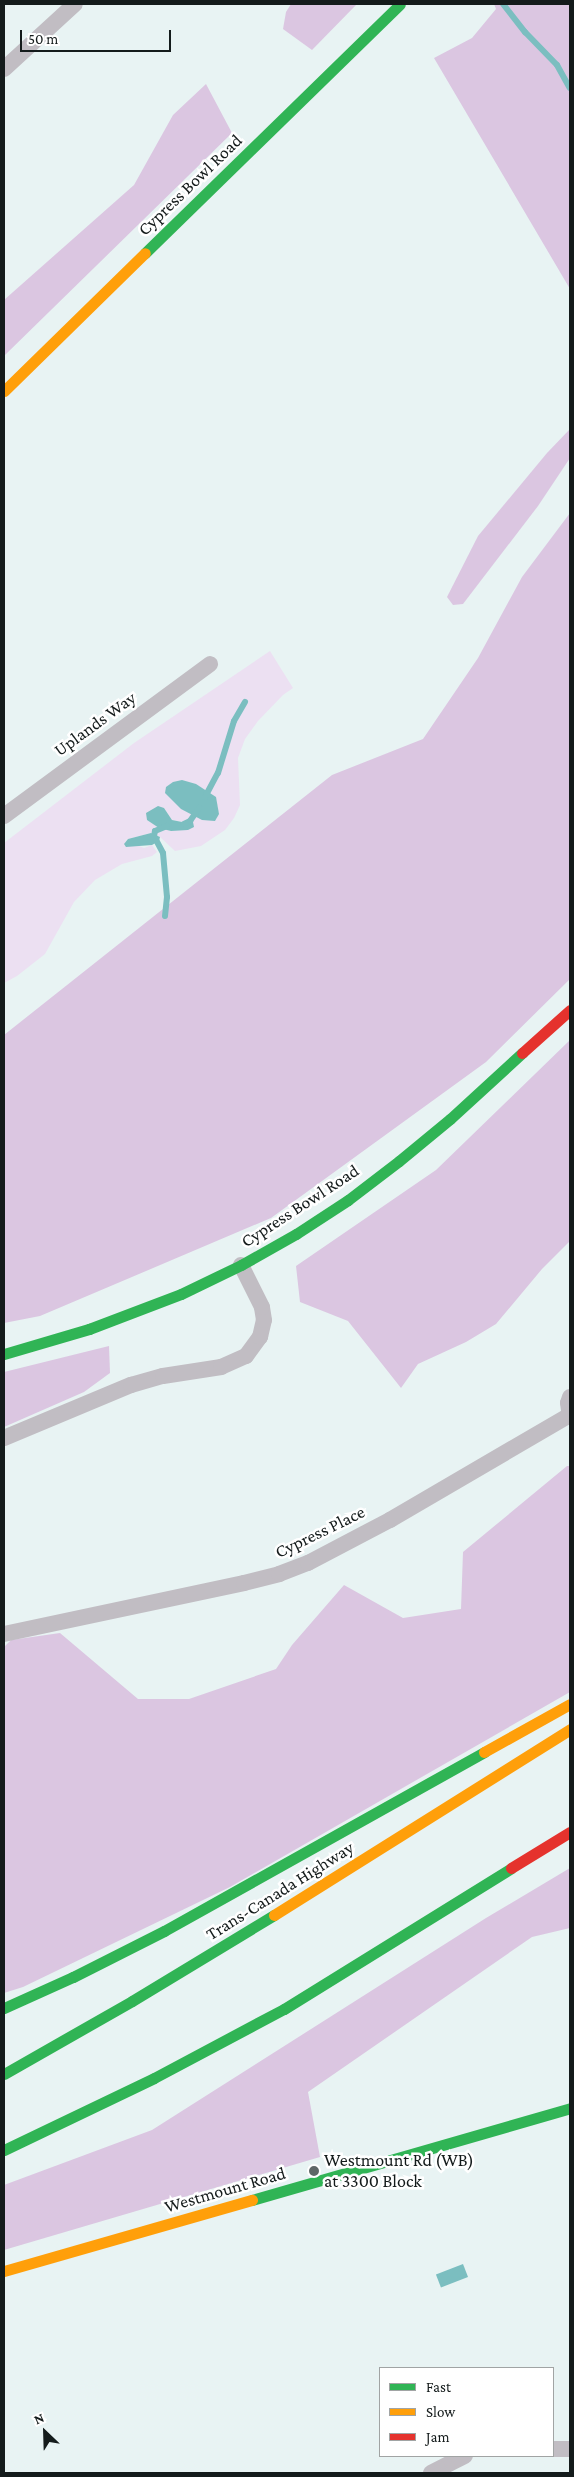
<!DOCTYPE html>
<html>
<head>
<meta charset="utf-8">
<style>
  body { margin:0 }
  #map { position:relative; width:574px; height:2477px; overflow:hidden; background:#e8f3f3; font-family:"Crimson Pro",serif }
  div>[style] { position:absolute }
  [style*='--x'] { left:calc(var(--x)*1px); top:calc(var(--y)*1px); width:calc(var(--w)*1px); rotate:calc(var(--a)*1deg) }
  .green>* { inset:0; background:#ece0f2 }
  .forest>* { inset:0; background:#dbc6e1 }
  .water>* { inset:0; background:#7bbec0; transform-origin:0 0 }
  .stream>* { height:6px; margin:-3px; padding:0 3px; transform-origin:3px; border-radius:3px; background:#7bbec0 }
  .street>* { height:16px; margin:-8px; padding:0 8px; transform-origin:8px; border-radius:8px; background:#c1bdc3 }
  .fast>* { height:11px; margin:-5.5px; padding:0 5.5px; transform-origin:5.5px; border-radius:5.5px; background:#30b455 }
  .slow>* { height:11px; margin:-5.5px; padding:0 5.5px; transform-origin:5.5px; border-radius:5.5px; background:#ff9f0a }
  .jam>* { height:11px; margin:-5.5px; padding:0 5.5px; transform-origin:5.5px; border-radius:5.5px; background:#e5322d }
  .dots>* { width:14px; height:14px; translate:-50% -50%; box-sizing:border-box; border:2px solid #fff; border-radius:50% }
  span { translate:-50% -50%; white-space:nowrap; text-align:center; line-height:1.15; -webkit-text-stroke:5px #fff; paint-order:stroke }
  .street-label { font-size:18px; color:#141b1b }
  .poi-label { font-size:18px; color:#141b1b }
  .left { translate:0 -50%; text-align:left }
  .frame { position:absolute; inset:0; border:5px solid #141b1b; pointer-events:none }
  .legend { position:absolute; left:379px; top:2367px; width:175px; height:90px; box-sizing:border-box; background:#fff; border:1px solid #a1a4a4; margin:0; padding:6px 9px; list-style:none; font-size:15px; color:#141b1b }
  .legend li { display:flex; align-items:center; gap:10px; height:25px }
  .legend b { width:25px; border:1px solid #a1a4a4 }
  .north { position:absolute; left:20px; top:2407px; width:50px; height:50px; -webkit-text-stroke:4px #fff; paint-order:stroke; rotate:336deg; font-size:14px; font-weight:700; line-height:20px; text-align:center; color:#141b1b }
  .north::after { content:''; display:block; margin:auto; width:18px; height:22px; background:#141b1b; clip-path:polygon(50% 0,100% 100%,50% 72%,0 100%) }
  .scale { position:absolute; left:20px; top:30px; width:151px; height:22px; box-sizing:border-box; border:2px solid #141b1b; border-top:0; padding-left:6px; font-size:15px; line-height:18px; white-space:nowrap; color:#141b1b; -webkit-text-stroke:4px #fff; paint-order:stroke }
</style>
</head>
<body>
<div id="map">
  <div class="green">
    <div style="clip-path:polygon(evenodd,270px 651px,293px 688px,283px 695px,258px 721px,245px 739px,238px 758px,240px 805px,234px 818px,225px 830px,201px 846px,175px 851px,160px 837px,151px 833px,125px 840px,144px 848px,152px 845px,157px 852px,152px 856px,122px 864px,95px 880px,74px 902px,45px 954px,17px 976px,4px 983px,4px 843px,134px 743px,270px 651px,164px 808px,172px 820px,182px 822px,190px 821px,171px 831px,160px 828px,147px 820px,164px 808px)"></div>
  </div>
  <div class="forest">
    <div style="clip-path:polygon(291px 4px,357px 4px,312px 50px,283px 29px,286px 12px)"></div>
    <div style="clip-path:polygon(494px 4px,570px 4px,570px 289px,434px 58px,472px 38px,496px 9px)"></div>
    <div style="clip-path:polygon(206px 84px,232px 133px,4px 356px,4px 300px,134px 185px,173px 115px)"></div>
    <div style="clip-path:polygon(570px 429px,570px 458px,538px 506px,463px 604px,453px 605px,447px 597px,478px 536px,547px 453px)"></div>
    <div style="clip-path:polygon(570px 513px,570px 979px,486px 1062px,271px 1218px,40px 1316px,4px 1323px,4px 1035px,332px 775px,423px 739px,478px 658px,522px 577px)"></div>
    <div style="clip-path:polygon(570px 1040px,570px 1241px,542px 1269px,496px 1324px,466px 1342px,418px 1364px,401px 1388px,348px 1321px,300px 1302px,296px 1266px,436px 1170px)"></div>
    <div style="clip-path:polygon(109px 1346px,110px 1373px,84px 1392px,4px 1427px,4px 1372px)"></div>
    <div style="clip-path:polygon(567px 1466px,570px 1466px,570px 1692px,230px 1887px,23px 1987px,4px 1993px,4px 1647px,11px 1640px,60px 1633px,138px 1699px,189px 1699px,276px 1669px,292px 1645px,344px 1585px,403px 1618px,461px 1609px,463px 1552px)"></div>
    <div style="clip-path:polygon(570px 1868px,570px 1928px,532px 1937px,308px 2092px,320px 2157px,4px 2250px,4px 2185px,152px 2130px,486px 1918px)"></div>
  </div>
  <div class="water">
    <div style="clip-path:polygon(182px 780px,196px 784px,216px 797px,219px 814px,215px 821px,202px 820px,181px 809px,165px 793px,166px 787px,173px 782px)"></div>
    <div style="clip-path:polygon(158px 806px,164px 808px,172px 820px,182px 822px,190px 821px,193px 822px,194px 827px,188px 830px,171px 831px,159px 828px,147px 820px,146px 813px)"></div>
    <div style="clip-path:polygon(151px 833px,160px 837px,159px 841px,152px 845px,126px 847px,124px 844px,128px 839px)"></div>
    <div style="left:463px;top:2264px;width:14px;height:29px;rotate:69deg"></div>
  </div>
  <div class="stream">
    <div style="--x:503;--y:4;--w:36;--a:52"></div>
    <div style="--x:525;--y:32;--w:46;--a:45.9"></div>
    <div style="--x:557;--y:65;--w:26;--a:61"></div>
    <div style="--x:205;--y:797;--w:27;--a:-62"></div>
    <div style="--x:218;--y:773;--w:54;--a:-72.9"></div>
    <div style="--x:234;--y:721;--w:22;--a:-60"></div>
    <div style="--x:184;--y:824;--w:7;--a:-27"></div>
    <div style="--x:190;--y:821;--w:16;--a:-55"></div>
    <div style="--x:165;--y:916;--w:19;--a:-84"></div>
    <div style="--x:167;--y:897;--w:44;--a:-95.2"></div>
    <div style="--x:163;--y:853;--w:19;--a:-118"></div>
    <div style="--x:154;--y:836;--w:5;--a:-79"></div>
    <div style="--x:155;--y:831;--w:13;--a:-23"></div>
  </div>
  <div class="street">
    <div style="--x:4;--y:69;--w:96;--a:-42.5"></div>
    <div style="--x:4;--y:816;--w:256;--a:-36.4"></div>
    <div style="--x:570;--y:1397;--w:6;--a:108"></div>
    <div style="--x:568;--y:1403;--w:14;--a:82"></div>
    <div style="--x:4;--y:1438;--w:138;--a:-22.7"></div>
    <div style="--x:131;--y:1385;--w:33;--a:-16"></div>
    <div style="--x:163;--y:1376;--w:59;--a:-8.8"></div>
    <div style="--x:221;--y:1367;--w:27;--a:-24"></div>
    <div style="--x:246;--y:1356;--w:24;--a:-54"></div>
    <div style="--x:260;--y:1337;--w:17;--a:-77"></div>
    <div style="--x:264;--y:1320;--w:13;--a:-99"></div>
    <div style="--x:262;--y:1307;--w:47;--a:-116.6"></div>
    <div style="--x:4;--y:1634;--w:245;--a:-12"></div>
    <div style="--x:244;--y:1583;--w:36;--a:-14"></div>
    <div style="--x:279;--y:1574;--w:31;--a:-21"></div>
    <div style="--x:308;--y:1563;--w:93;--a:-27.7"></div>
    <div style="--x:390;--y:1520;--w:208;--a:-30.3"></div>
    <div style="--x:553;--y:2449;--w:17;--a:0"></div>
    <div style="--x:431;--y:2473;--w:38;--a:-27"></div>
  </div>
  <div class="fast">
    <div style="--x:145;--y:253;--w:356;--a:-44.3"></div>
    <div style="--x:4;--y:1354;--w:89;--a:-16.4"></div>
    <div style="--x:89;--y:1329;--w:98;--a:-20.8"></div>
    <div style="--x:181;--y:1294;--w:67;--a:-25.8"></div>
    <div style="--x:241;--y:1265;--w:63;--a:-29.4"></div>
    <div style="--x:296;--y:1234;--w:62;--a:-33.2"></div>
    <div style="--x:348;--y:1200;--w:64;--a:-37.4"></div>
    <div style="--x:399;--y:1161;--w:66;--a:-39.5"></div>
    <div style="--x:450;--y:1119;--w:98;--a:-42.5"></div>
    <div style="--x:4;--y:2008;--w:76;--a:-24.2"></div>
    <div style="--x:73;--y:1977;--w:102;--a:-26.8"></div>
    <div style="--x:164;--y:1931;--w:367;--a:-29.2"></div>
    <div style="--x:4;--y:2074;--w:147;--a:-29.7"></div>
    <div style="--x:132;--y:2001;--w:166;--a:-31.2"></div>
    <div style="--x:4;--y:2150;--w:166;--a:-25.6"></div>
    <div style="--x:154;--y:2078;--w:147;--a:-28"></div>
    <div style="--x:284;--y:2009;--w:267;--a:-31.8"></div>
    <div style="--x:252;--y:2200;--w:331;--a:-16.1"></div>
  </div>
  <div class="slow">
    <div style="--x:4;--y:391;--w:197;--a:-44.4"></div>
    <div style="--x:484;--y:1752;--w:98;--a:-29.2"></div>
    <div style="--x:274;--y:1915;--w:350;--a:-32.1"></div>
    <div style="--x:4;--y:2271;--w:258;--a:-16"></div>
  </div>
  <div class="jam">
    <div style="--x:522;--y:1053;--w:64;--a:-41.9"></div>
    <div style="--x:511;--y:1868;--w:69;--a:-31.4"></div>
  </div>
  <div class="dots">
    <div style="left:314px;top:2171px;background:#5e6767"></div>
  </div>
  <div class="street-label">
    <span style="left:190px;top:185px;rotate:-44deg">Cypress Bowl Road</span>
    <span style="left:95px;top:724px;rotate:-36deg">Uplands Way</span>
    <span style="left:300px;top:1206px;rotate:-33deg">Cypress Bowl Road</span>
    <span style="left:320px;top:1532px;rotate:-26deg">Cypress Place</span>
    <span style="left:280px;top:1891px;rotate:-32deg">Trans-Canada Highway</span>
    <span style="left:225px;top:2190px;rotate:-16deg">Westmount Road</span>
  </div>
  <div class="poi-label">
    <span class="left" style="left:324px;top:2171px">Westmount Rd (WB)<br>at 3300 Block</span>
  </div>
  <div class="frame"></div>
  <ul class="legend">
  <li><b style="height:6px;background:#30b455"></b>Fast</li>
  <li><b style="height:6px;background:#ff9f0a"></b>Slow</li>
  <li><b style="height:6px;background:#e5322d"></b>Jam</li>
  </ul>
  <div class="north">N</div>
  <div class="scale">50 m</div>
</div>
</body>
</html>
